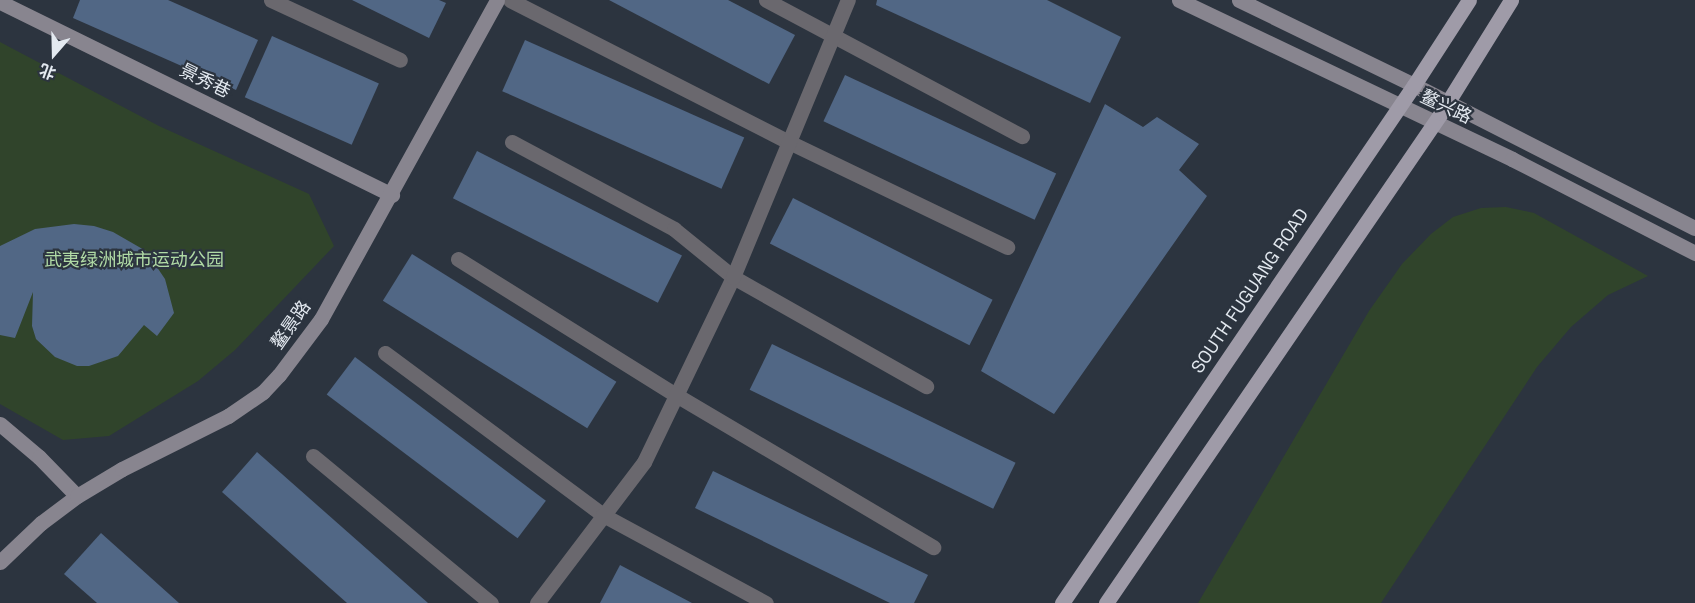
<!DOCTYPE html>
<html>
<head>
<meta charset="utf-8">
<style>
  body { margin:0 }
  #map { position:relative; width:1695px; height:603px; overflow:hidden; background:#2c343f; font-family:"Space Grotesk","Noto Sans SC",sans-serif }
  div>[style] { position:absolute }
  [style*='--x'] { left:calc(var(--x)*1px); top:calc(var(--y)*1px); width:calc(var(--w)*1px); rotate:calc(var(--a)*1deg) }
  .green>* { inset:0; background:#30442b }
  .building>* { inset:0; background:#516785; transform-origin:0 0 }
  .lane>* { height:15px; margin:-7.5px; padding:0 7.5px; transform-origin:7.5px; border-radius:7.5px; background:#6a686e }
  .secondary>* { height:15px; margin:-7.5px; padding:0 7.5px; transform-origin:7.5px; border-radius:7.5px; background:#88858f }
  .primary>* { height:15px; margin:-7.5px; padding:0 7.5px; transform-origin:7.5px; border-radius:7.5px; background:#9f9ba8 }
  span { translate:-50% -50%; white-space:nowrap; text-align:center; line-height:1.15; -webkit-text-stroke:4.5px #2c343f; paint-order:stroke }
  .street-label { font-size:18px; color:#e3e9f0 }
  .park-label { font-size:18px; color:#b0daa5 }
  .north { position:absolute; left:24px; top:24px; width:60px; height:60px; -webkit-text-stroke:4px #2c343f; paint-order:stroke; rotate:200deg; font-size:16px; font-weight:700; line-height:24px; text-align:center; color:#e3e9f0 }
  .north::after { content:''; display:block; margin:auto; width:21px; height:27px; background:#e3e9f0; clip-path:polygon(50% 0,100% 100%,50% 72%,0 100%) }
</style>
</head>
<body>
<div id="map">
  <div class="green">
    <div style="clip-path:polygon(0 42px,159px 126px,309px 194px,334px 246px,235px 350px,198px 381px,109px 436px,63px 440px,0 404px)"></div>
    <div style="clip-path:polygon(1506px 207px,1534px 213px,1648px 276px,1608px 295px,1571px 327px,1537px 367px,1381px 603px,1198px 603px,1369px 311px,1402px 264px,1431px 234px,1453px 217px,1481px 208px)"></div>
  </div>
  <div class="building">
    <div style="clip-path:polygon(80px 0,168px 0,258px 40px,236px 90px,73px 18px)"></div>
    <div style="clip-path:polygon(352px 0,439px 0,446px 3px,429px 38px)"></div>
    <div style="clip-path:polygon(609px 0,728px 0,795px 35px,769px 84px)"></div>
    <div style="clip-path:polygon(877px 0,1047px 0,1121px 37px,1090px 103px,876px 5px)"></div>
    <div style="left:272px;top:36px;width:117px;height:67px;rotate:24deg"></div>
    <div style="left:525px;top:40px;width:240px;height:56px;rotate:24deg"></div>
    <div style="left:845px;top:75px;width:233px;height:51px;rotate:25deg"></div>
    <div style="clip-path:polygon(1105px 104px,1143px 127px,1157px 117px,1199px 144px,1179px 170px,1207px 196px,1054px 414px,981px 371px)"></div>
    <div style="left:477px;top:151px;width:230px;height:53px;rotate:27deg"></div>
    <div style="left:793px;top:198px;width:224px;height:51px;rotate:27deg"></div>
    <div style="clip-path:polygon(74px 224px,94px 226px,113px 232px,146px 251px,165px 279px,174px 313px,157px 336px,144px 325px,118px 356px,89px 366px,77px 366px,55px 357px,36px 339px,32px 326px,33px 292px,15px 338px,0 335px,0 246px,35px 229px)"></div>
    <div style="left:412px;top:254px;width:241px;height:55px;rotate:32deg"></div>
    <div style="left:772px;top:344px;width:271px;height:51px;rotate:26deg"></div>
    <div style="left:355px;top:357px;width:239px;height:47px;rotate:37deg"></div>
    <div style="clip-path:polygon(257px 452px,428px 603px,347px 603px,222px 492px)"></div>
    <div style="clip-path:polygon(713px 471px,928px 575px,914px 603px,890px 603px,695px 508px)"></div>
    <div style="clip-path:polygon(101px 533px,179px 603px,97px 603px,64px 574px)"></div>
    <div style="clip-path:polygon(620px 565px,692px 603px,600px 603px)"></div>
  </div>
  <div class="lane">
    <div style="--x:271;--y:0;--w:142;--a:24.9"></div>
    <div style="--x:510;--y:0;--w:315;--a:27"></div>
    <div style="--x:791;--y:143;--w:240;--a:25.7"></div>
    <div style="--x:766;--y:0;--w:290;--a:28"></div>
    <div style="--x:512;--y:142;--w:184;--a:28.2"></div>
    <div style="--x:674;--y:229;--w:76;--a:39.1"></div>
    <div style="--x:733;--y:277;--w:222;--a:29.5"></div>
    <div style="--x:458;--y:259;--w:257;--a:32"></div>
    <div style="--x:676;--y:395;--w:299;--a:30.6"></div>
    <div style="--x:385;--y:353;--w:272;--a:36.6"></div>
    <div style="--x:603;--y:515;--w:185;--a:28.4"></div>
    <div style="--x:313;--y:456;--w:231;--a:39.6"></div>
    <div style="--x:537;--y:603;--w:177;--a:-52.8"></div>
    <div style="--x:644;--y:462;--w:205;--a:-64.3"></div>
    <div style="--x:733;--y:277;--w:300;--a:-67.5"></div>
  </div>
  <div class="secondary">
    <div style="--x:1179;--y:0;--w:369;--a:25.5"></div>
    <div style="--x:1512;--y:159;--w:206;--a:27.2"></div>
    <div style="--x:1239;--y:0;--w:195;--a:25.9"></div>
    <div style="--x:1414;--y:85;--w:315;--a:27"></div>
    <div style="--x:0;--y:2;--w:437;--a:26.2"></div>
    <div style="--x:0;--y:424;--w:51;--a:40.2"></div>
    <div style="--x:39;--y:457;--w:54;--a:45.7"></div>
    <div style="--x:0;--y:562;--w:57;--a:-43.6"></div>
    <div style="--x:41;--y:523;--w:45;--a:-36.9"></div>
    <div style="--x:77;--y:496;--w:52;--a:-31"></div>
    <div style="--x:122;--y:469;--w:119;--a:-26.6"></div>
    <div style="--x:228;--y:416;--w:42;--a:-34.4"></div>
    <div style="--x:263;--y:392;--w:23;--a:-47"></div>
    <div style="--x:279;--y:375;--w:70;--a:-53.1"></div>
    <div style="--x:321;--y:319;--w:364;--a:-61.1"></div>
  </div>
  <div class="primary">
    <div style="--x:1062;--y:603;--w:626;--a:-55.8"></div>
    <div style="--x:1414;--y:85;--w:101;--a:-57.1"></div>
    <div style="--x:1106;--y:603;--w:594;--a:-55.64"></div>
    <div style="--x:1441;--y:113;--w:133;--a:-58.2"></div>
  </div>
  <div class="street-label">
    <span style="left:205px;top:81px;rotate:26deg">景秀巷</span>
    <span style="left:1446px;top:107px;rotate:25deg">鳌兴路</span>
    <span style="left:1250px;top:291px;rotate:-56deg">SOUTH FUGUANG ROAD</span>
    <span style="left:291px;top:325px;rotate:-55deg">鳌景路</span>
  </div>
  <div class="park-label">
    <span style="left:134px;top:260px">武夷绿洲城市运动公园</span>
  </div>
  <div class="north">北</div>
</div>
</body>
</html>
